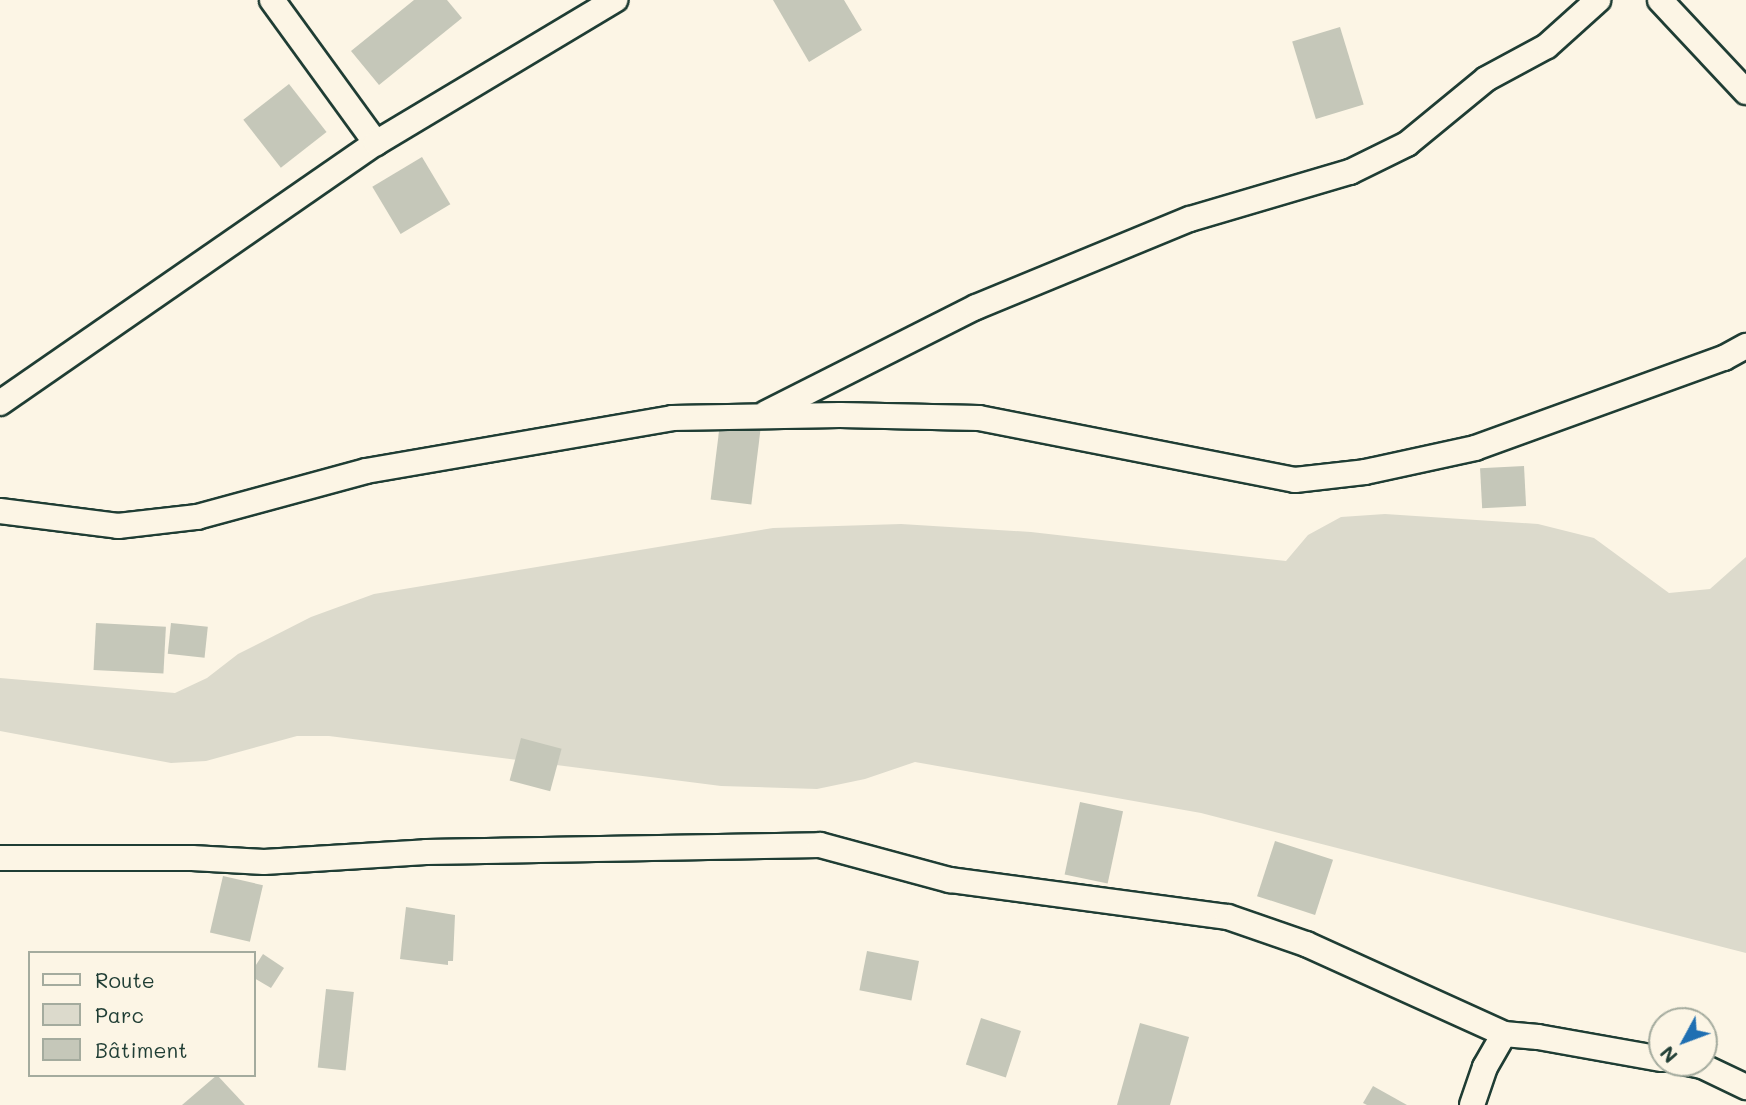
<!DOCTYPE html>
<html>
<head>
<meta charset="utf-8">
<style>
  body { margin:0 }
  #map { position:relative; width:1746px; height:1105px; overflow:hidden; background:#fcf5e5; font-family:Mali,sans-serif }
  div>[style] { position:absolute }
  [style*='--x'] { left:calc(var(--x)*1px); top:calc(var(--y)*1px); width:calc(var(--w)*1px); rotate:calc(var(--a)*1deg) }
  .green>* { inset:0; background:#dcdacc }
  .building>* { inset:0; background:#c5c7b9; transform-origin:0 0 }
  .roads { filter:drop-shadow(2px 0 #1f3d34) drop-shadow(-2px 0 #1f3d34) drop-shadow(0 2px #1f3d34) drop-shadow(0 -2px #1f3d34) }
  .street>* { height:24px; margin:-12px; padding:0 12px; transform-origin:12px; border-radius:12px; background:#fcf5e5 }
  span { translate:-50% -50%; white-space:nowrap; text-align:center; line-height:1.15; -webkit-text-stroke:7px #fcf5e5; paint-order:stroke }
  .legend { position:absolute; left:28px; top:951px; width:228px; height:126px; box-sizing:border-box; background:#fcf5e5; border:2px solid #a4ab9e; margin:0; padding:9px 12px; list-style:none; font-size:21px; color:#1f3d34 }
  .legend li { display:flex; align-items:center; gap:14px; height:35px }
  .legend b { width:35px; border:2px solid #a4ab9e }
  .north { position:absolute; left:1648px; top:1007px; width:70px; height:70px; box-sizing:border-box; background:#fcf5e5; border:2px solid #a4ab9e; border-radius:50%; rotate:229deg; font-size:19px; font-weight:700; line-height:28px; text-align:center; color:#1f3d34 }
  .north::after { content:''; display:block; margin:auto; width:24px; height:32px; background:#1f6fb2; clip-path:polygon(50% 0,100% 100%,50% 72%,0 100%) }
</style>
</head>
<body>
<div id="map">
  <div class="green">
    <div style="clip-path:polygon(1385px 514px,1538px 524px,1594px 538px,1669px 593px,1710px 589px,1746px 557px,1746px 953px,1201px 813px,915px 762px,865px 779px,817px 789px,721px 786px,329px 736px,297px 736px,206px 761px,171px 763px,0 731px,0 678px,175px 693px,207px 678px,238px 654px,311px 617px,374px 594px,773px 528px,901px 524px,1031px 532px,1286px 561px,1308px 535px,1341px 517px)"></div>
  </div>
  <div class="building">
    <div style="clip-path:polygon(414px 0,447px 0,462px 18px,379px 85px,351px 51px)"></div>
    <div style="clip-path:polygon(773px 0,844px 0,862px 30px,809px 62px)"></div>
    <div style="left:1340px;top:27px;width:81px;height:50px;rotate:73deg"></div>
    <div style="left:289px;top:84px;width:61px;height:58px;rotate:52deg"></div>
    <div style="left:422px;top:157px;width:55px;height:58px;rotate:59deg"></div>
    <div style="left:720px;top:423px;width:41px;height:77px;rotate:7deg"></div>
    <div style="left:1524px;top:466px;width:40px;height:44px;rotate:87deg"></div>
    <div style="left:96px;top:623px;width:70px;height:47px;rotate:3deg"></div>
    <div style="left:171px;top:623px;width:37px;height:31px;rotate:6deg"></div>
    <div style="left:521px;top:738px;width:42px;height:44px;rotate:15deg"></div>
    <div style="left:1080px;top:802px;width:44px;height:74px;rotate:12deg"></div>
    <div style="left:1275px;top:841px;width:61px;height:58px;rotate:18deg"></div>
    <div style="left:223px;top:876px;width:41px;height:58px;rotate:13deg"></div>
    <div style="clip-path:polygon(406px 907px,455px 915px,453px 961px,448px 961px,448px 965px,400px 959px)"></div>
    <div style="left:867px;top:951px;width:53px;height:40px;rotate:11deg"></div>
    <div style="clip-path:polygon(263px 954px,284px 968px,271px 988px,254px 978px,254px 968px)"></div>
    <div style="left:326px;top:989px;width:28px;height:79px;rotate:6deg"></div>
    <div style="left:981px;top:1018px;width:42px;height:49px;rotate:18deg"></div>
    <div style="clip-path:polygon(1140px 1023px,1189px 1037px,1170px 1105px,1117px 1105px)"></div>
    <div style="clip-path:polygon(217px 1075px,245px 1105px,182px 1105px)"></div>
    <div style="clip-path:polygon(1373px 1086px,1407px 1105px,1367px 1105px,1363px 1103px)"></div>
  </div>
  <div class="roads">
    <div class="street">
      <div style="--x:272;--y:0;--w:177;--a:54"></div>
      <div style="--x:1660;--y:0;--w:126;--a:46.9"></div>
      <div style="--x:0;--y:403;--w:457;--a:-34.7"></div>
      <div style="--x:376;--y:143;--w:279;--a:-30.9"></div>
      <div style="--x:766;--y:413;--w:235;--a:-26.8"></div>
      <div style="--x:976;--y:307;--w:231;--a:-22.4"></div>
      <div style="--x:1190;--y:219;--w:167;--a:-16.4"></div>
      <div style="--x:1350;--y:172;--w:64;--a:-26.2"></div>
      <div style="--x:1407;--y:144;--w:102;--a:-39.4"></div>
      <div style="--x:1486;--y:79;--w:69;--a:-28.4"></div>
      <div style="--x:1547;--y:46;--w:69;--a:-42"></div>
      <div style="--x:0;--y:511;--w:119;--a:7.2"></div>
      <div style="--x:118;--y:526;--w:80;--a:-6.5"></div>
      <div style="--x:197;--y:517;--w:175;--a:-15.2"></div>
      <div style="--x:366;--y:471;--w:311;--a:-9.8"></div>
      <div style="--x:672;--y:418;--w:168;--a:-1"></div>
      <div style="--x:840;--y:415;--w:139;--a:1.2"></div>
      <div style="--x:979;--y:418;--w:322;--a:11.1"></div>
      <div style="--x:1295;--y:480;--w:70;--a:-6.5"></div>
      <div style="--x:1365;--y:472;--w:113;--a:-12.3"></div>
      <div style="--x:1475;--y:448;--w:265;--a:-19.9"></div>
      <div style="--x:1724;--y:358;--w:25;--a:-29"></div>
      <div style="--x:0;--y:858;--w:192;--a:0"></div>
      <div style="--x:192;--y:858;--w:72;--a:3.2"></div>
      <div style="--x:264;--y:862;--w:162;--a:-3.5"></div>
      <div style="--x:426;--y:852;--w:394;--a:-1"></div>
      <div style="--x:820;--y:845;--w:135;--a:15.1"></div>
      <div style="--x:950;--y:880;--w:280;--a:7.6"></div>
      <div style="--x:1228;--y:917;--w:83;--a:19.1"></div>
      <div style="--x:1306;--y:944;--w:217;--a:24.4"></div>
      <div style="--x:1504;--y:1034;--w:34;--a:5"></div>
      <div style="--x:1538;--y:1037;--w:126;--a:10.1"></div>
      <div style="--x:1687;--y:1063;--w:15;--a:11"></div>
      <div style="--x:1702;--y:1066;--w:49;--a:25.5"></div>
      <div style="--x:1472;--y:1105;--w:40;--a:-71.1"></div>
      <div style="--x:1485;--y:1067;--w:38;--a:-60"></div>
    </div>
  </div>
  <ul class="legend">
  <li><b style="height:9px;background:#fcf5e5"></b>Route</li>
  <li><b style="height:19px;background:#dcdacc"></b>Parc</li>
  <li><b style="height:19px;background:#c5c7b9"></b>Bâtiment</li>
  </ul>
  <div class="north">N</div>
</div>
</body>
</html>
